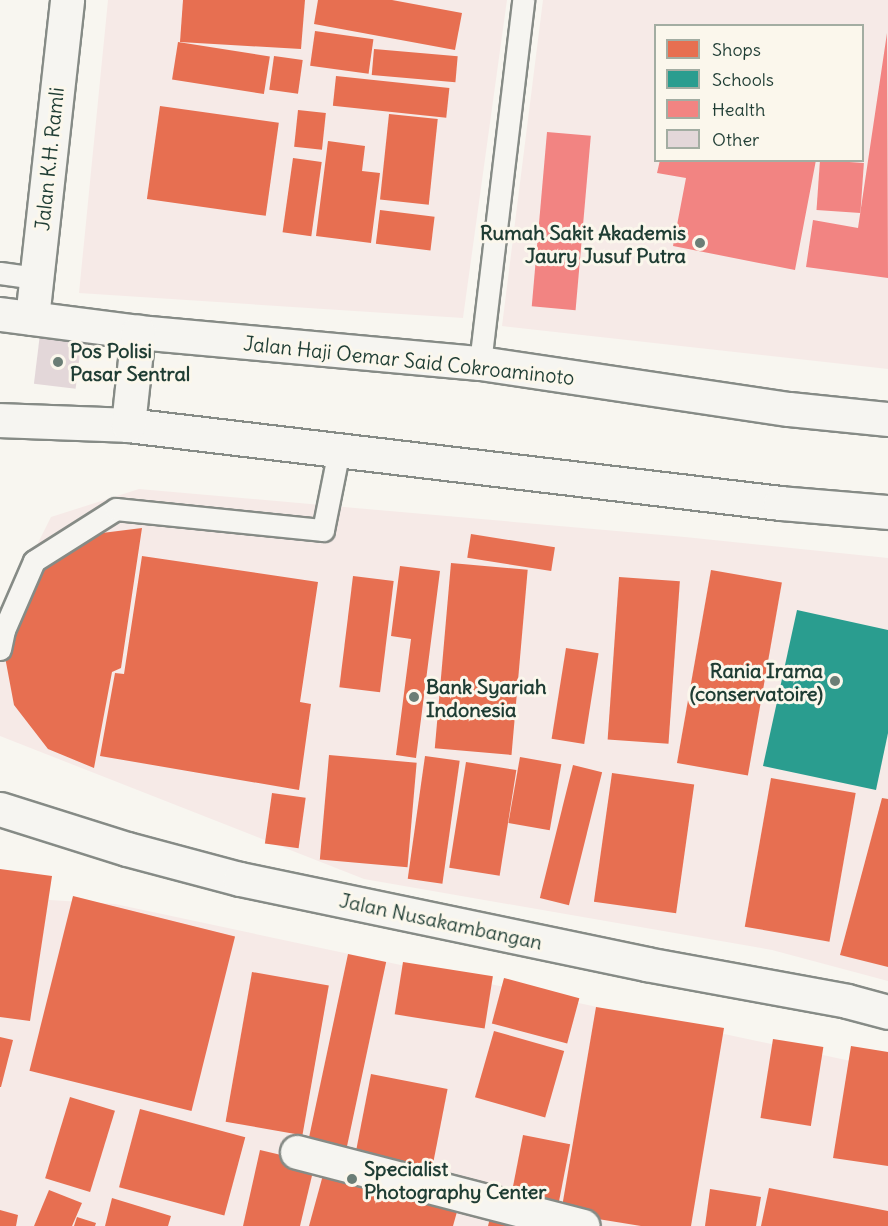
<!DOCTYPE html>
<html>
<head>
<meta charset="utf-8">
<style>
  body { margin:0 }
  #map { position:relative; width:888px; height:1226px; overflow:hidden; background:#f8f6f0; font-family:Delius,sans-serif }
  div>[style] { position:absolute }
  [style*='--x'] { left:calc(var(--x)*1px); top:calc(var(--y)*1px); width:calc(var(--w)*1px); rotate:calc(var(--a)*1deg) }
  .built>* { inset:0; background:#f6eae7 }
  .shops>* { inset:0; background:#e76f51; transform-origin:0 0 }
  .schools>* { inset:0; background:#2a9d8f }
  .health>* { inset:0; background:#f28482; transform-origin:0 0 }
  .building>* { inset:0; background:#e3d7d9; transform-origin:0 0 }
  .roads { filter:drop-shadow(2px 0 #868b86) drop-shadow(-2px 0 #868b86) drop-shadow(0 2px #868b86) drop-shadow(0 -2px #868b86) }
  .service>* { height:21px; margin:-10.5px; padding:0 10.5px; transform-origin:10.5px; border-radius:10.5px; background:#f6f5f1 }
  .minor>* { height:33px; margin:-16.5px; padding:0 16.5px; transform-origin:16.5px; border-radius:16.5px; background:#f6f5f1 }
  .secondary>* { height:33px; margin:-16.5px; padding:0 16.5px; transform-origin:16.5px; border-radius:16.5px; background:#f6f5f1 }
  .dots>* { width:16px; height:16px; translate:-50% -50%; box-sizing:border-box; border:3px solid #fbf7ec; border-radius:50% }
  span { translate:-50% -50%; white-space:nowrap; text-align:center; line-height:1.15; -webkit-text-stroke:6px #fbf7ec; paint-order:stroke }
  .street-label { font-size:20px; color:#1f3d34 }
  .poi-label { font-size:20px; color:#1f3d34; font-weight:700 }
  .right { translate:-100% -50%; text-align:right }
  .left { translate:0 -50%; text-align:left }
  .legend { position:absolute; left:654px; top:24px; width:210px; height:138px; box-sizing:border-box; background:#fbf7ec; border:2px solid #a3ada2; margin:0; padding:8px 10px; list-style:none; font-size:18px; color:#1f3d34 }
  .legend li { display:flex; align-items:center; gap:12px; height:30px }
  .legend b { width:30px; border:2px solid #a3ada2 }
</style>
</head>
<body>
<div id="map">
  <div class="built">
    <div style="clip-path:polygon(108px 0,507px 0,463px 318px,79px 293px)"></div>
    <div style="clip-path:polygon(evenodd,543px 0,888px 0,888px 369px,502px 326px,543px 0,656px 26px,862px 26px,862px 160px,656px 160px,656px 26px)"></div>
    <div style="clip-path:polygon(139px 489px,685px 537px,888px 558px,888px 981px,772px 950px,364px 879px,0 736px,0 619px,51px 517px)"></div>
    <div style="clip-path:polygon(0 897px,115px 904px,888px 1069px,888px 1226px,0 1226px)"></div>
  </div>
  <div class="shops">
    <div style="clip-path:polygon(183px 0,305px 0,301px 49px,180px 42px)"></div>
    <div style="clip-path:polygon(318px 0,392px 0,462px 13px,455px 50px,314px 24px)"></div>
    <div style="left:315px;top:31px;width:59px;height:35px;rotate:8deg"></div>
    <div style="left:178px;top:42px;width:93px;height:38px;rotate:9deg"></div>
    <div style="left:374px;top:49px;width:84px;height:26px;rotate:5deg"></div>
    <div style="left:274px;top:56px;width:29px;height:34px;rotate:8deg"></div>
    <div style="left:336px;top:76px;width:114px;height:30px;rotate:6deg"></div>
    <div style="left:160px;top:106px;width:120px;height:94px;rotate:8deg"></div>
    <div style="left:298px;top:110px;width:28px;height:37px;rotate:6deg"></div>
    <div style="left:389px;top:114px;width:49px;height:86px;rotate:6deg"></div>
    <div style="clip-path:polygon(328px 141px,365px 146px,362px 171px,380px 173px,371px 243px,316px 236px)"></div>
    <div style="left:293px;top:158px;width:29px;height:75px;rotate:8deg"></div>
    <div style="left:380px;top:210px;width:55px;height:34px;rotate:7deg"></div>
    <div style="clip-path:polygon(142px 528px,121px 668px,112px 672px,94px 768px,48px 749px,14px 705px,2px 641px,26px 572px,78px 536px)"></div>
    <div style="left:471px;top:534px;width:85px;height:24px;rotate:9deg"></div>
    <div style="clip-path:polygon(142px 556px,318px 582px,300px 702px,311px 704px,299px 790px,100px 756px,115px 673px,124px 674px)"></div>
    <div style="left:451px;top:563px;width:77px;height:186px;rotate:5deg"></div>
    <div style="clip-path:polygon(400px 566px,440px 571px,416px 758px,396px 755px,411px 639px,391px 636px)"></div>
    <div style="left:711px;top:570px;width:72px;height:196px;rotate:10deg"></div>
    <div style="left:353px;top:576px;width:41px;height:112px;rotate:7deg"></div>
    <div style="left:619px;top:577px;width:61px;height:163px;rotate:4deg"></div>
    <div style="left:566px;top:648px;width:33px;height:92px;rotate:9deg"></div>
    <div style="left:329px;top:755px;width:88px;height:105px;rotate:5deg"></div>
    <div style="left:425px;top:756px;width:35px;height:124px;rotate:8deg"></div>
    <div style="left:520px;top:757px;width:42px;height:67px;rotate:10deg"></div>
    <div style="left:466px;top:762px;width:51px;height:107px;rotate:9deg"></div>
    <div style="left:573px;top:765px;width:30px;height:137px;rotate:14deg"></div>
    <div style="left:612px;top:773px;width:83px;height:130px;rotate:8deg"></div>
    <div style="left:771px;top:778px;width:86px;height:151px;rotate:10deg"></div>
    <div style="left:272px;top:793px;width:34px;height:51px;rotate:8deg"></div>
    <div style="clip-path:polygon(882px 798px,888px 799px,888px 967px,840px 955px)"></div>
    <div style="clip-path:polygon(0 869px,52px 876px,30px 1021px,0 1017px)"></div>
    <div style="left:73px;top:896px;width:167px;height:180px;rotate:14deg"></div>
    <div style="left:348px;top:954px;width:39px;height:198px;rotate:12deg"></div>
    <div style="left:403px;top:962px;width:91px;height:53px;rotate:9deg"></div>
    <div style="left:252px;top:972px;width:78px;height:152px;rotate:10deg"></div>
    <div style="left:504px;top:978px;width:78px;height:47px;rotate:15deg"></div>
    <div style="clip-path:polygon(596px 1007px,724px 1028px,691px 1226px,641px 1226px,561px 1213px)"></div>
    <div style="left:494px;top:1031px;width:73px;height:69px;rotate:16deg"></div>
    <div style="clip-path:polygon(0 1037px,13px 1040px,1px 1087px,0 1087px)"></div>
    <div style="left:773px;top:1039px;width:51px;height:80px;rotate:9deg"></div>
    <div style="clip-path:polygon(851px 1046px,888px 1052px,888px 1166px,833px 1158px)"></div>
    <div style="left:371px;top:1074px;width:78px;height:91px;rotate:11deg"></div>
    <div style="left:70px;top:1097px;width:47px;height:85px;rotate:17deg"></div>
    <div style="left:140px;top:1109px;width:109px;height:81px;rotate:15deg"></div>
    <div style="left:523px;top:1135px;width:48px;height:67px;rotate:11deg"></div>
    <div style="clip-path:polygon(260px 1150px,315px 1163px,300px 1226px,243px 1226px)"></div>
    <div style="clip-path:polygon(326px 1164px,460px 1201px,453px 1226px,309px 1226px)"></div>
    <div style="clip-path:polygon(769px 1188px,888px 1211px,888px 1226px,761px 1226px)"></div>
    <div style="clip-path:polygon(710px 1189px,761px 1197px,756px 1226px,705px 1226px)"></div>
    <div style="clip-path:polygon(49px 1190px,82px 1203px,72px 1226px,34px 1226px)"></div>
    <div style="clip-path:polygon(112px 1198px,171px 1216px,168px 1226px,105px 1226px)"></div>
    <div style="clip-path:polygon(0 1210px,18px 1215px,16px 1226px,0 1226px)"></div>
    <div style="clip-path:polygon(491px 1214px,536px 1226px,488px 1226px)"></div>
    <div style="clip-path:polygon(77px 1217px,96px 1223px,95px 1226px,74px 1226px)"></div>
  </div>
  <div class="schools">
    <div style="clip-path:polygon(797px 610px,888px 630px,888px 733px,876px 790px,763px 766px)"></div>
  </div>
  <div class="health">
    <div style="clip-path:polygon(887px 33px,888px 278px,806px 267px,813px 220px,858px 228px)"></div>
    <div style="left:547px;top:132px;width:44px;height:175px;rotate:5deg"></div>
    <div style="clip-path:polygon(660px 160px,816px 160px,795px 270px,673px 246px,686px 178px,657px 173px)"></div>
    <div style="left:820px;top:160px;width:44px;height:50px;rotate:4deg"></div>
  </div>
  <div class="building">
    <div style="left:40px;top:334px;width:42px;height:50px;rotate:7deg"></div>
  </div>
  <div class="roads">
    <div class="service">
      <div style="--x:0;--y:273;--w:36;--a:8"></div>
      <div style="--x:480;--y:363;--w:366;--a:-83.2"></div>
      <div style="--x:0;--y:649;--w:19;--a:-78"></div>
      <div style="--x:4;--y:630;--w:75;--a:-66.5"></div>
      <div style="--x:34;--y:561;--w:97;--a:-32.4"></div>
      <div style="--x:116;--y:509;--w:208;--a:5.8"></div>
      <div style="--x:323;--y:530;--w:82;--a:-78.7"></div>
    </div>
    <div class="minor">
      <div style="--x:32;--y:318;--w:320;--a:-83.7"></div>
      <div style="--x:0;--y:809;--w:133;--a:17.5"></div>
      <div style="--x:127;--y:849;--w:117;--a:14.9"></div>
      <div style="--x:240;--y:879;--w:415;--a:11.8"></div>
      <div style="--x:646;--y:964;--w:204;--a:10.4"></div>
      <div style="--x:847;--y:1001;--w:42;--a:15"></div>
      <div style="--x:297;--y:1152;--w:295;--a:14.5"></div>
    </div>
    <div class="secondary">
      <div style="--x:0;--y:314;--w:139;--a:7.4"></div>
      <div style="--x:138;--y:332;--w:343;--a:5.2"></div>
      <div style="--x:480;--y:363;--w:312;--a:8.5"></div>
      <div style="--x:789;--y:409;--w:100;--a:5.8"></div>
      <div style="--x:0;--y:420;--w:128;--a:2.2"></div>
      <div style="--x:128;--y:425;--w:657;--a:6.82"></div>
      <div style="--x:780;--y:503;--w:108;--a:4.8"></div>
      <div style="--x:128;--y:425;--w:94;--a:-83.9"></div>
    </div>
  </div>
  <div class="dots">
    <div style="left:700px;top:243px;background:#6b7e76"></div>
    <div style="left:58px;top:362px;background:#6b7e76"></div>
    <div style="left:835px;top:681px;background:#6b7e76"></div>
    <div style="left:414px;top:697px;background:#6b7e76"></div>
    <div style="left:352px;top:1179px;background:#6b7e76"></div>
  </div>
  <div class="street-label">
    <span style="left:49px;top:159px;rotate:-84deg">Jalan K.H. Ramli</span>
    <span style="left:409px;top:360px;rotate:6deg">Jalan Haji Oemar Said Cokroaminoto</span>
    <span style="left:441px;top:921px;rotate:12deg">Jalan Nusakambangan</span>
  </div>
  <div class="poi-label">
    <span class="right" style="left:686px;top:244px">Rumah Sakit Akademis<br>Jaury Jusuf Putra</span>
    <span class="left" style="left:70px;top:362px">Pos Polisi<br>Pasar Sentral</span>
    <span class="right" style="left:823px;top:682px">Rania Irama<br>(conservatoire)</span>
    <span class="left" style="left:426px;top:698px">Bank Syariah<br>Indonesia</span>
    <span class="left" style="left:364px;top:1180px">Specialist<br>Photography Center</span>
  </div>
  <ul class="legend">
  <li><b style="height:16px;background:#e76f51"></b>Shops</li>
  <li><b style="height:16px;background:#2a9d8f"></b>Schools</li>
  <li><b style="height:16px;background:#f28482"></b>Health</li>
  <li><b style="height:16px;background:#e3d7d9"></b>Other</li>
  </ul>
</div>
</body>
</html>
